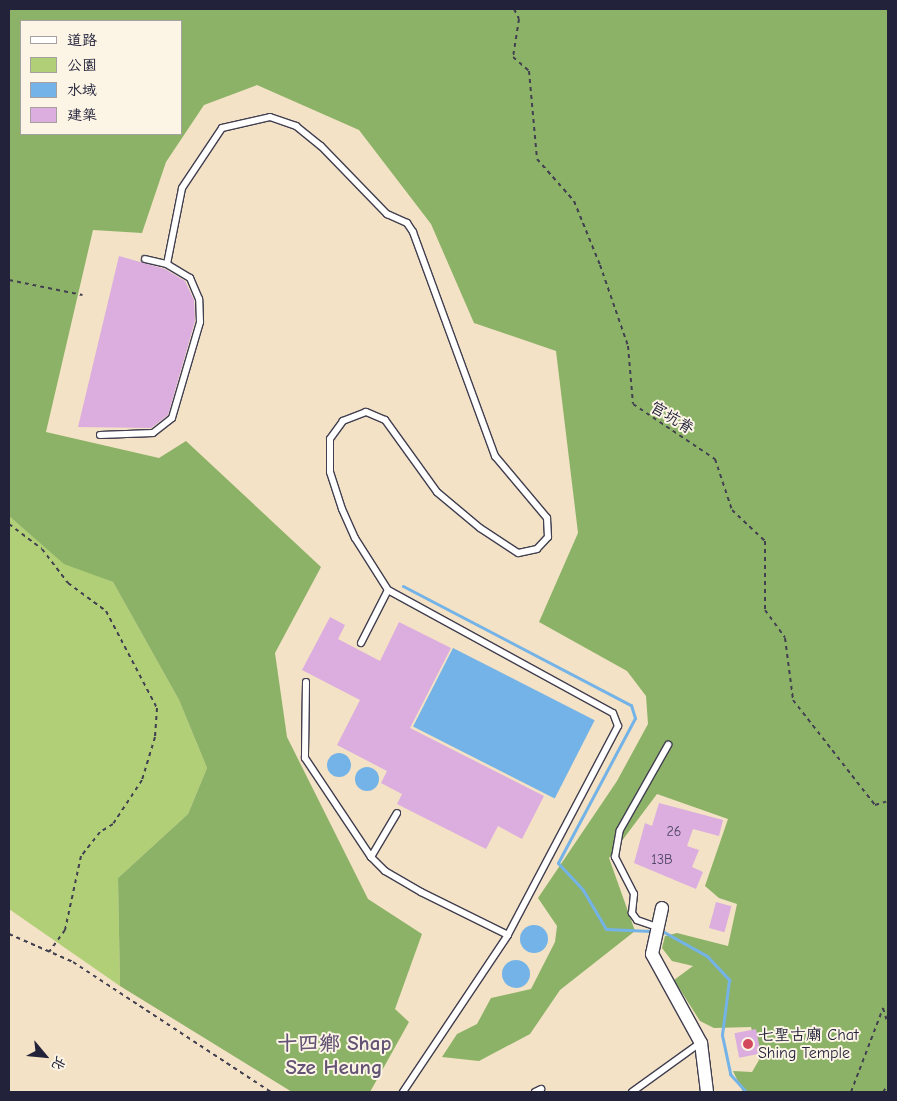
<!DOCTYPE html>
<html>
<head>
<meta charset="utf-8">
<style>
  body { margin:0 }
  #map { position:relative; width:897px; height:1101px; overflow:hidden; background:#f3e2c5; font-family:"Comic Neue","LXGW WenKai TC",sans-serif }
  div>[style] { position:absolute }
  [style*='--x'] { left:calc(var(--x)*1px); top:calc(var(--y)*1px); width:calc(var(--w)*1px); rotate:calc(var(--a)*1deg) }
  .green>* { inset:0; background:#b0cf76 }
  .forest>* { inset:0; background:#8cb267 }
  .water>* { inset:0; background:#74b3e7; transform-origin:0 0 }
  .round { border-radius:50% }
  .stream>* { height:3px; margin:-1.5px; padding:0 1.5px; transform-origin:1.5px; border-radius:1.5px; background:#74b3e7 }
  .building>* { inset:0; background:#dbaedf; transform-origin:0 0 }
  .path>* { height:2px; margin-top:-1px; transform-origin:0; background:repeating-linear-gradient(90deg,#413f50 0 4px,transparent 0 8px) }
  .roads { filter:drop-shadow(1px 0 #413f50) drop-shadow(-1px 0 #413f50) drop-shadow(0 1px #413f50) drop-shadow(0 -1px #413f50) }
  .service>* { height:6px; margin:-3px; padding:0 3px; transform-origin:3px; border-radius:3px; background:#fff }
  .minor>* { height:12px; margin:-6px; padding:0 6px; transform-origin:6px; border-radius:6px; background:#fff }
  .dots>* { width:14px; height:14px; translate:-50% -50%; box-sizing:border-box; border:2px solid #fcf5e5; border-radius:50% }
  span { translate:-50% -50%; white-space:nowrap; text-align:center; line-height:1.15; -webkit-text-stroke:4px #fcf5e5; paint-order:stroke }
  .number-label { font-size:14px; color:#504564 }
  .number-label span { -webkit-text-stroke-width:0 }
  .street-label { font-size:16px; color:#22223b }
  .poi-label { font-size:16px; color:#22223b }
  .left { translate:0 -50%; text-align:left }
  .district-label { font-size:21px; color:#635374; font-weight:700 }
  .frame { position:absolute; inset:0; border:10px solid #22223b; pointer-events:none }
  .legend { position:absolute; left:20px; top:20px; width:162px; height:115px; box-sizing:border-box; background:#fcf5e5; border:1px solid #a5a1a1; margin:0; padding:6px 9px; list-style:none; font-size:15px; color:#22223b }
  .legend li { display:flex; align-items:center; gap:10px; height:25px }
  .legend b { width:25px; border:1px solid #a5a1a1 }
  .north { position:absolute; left:20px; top:1031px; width:50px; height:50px; -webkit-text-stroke:4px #fcf5e5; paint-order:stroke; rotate:118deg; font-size:14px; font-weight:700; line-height:20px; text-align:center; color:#22223b }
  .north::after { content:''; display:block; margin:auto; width:18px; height:22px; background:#22223b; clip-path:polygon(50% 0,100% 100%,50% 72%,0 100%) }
</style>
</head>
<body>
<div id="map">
  <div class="green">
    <div style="clip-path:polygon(9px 516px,64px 563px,113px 582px,179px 700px,207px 768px,188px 814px,118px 878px,120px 986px,9px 909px)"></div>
  </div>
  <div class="forest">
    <div style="clip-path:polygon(evenodd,9px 9px,888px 9px,888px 1092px,743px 1092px,733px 1071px,752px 1072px,759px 1060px,751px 1027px,714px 1028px,700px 1021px,674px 980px,693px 966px,672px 961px,662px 948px,665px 936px,677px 933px,728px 946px,737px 904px,719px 898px,705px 886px,728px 819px,657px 794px,609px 858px,635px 931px,560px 990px,530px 1034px,479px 1061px,442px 1057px,457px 1034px,477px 1024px,491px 998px,531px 989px,555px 942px,557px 926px,538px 898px,617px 781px,648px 724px,646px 696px,627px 671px,539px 622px,578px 533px,556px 351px,474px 323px,431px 224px,359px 130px,257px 85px,204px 105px,166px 162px,142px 233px,93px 230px,46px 432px,159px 458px,186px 441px,321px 567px,275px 653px,287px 737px,368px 899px,422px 934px,395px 1009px,409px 1022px,370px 1092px,292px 1092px,120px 986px,118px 878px,188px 814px,207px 768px,179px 700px,113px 582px,64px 564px,9px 516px,9px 9px,21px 21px,181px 21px,181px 134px,21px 134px,21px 21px)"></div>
  </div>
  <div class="water">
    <div style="left:453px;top:648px;width:159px;height:88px;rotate:27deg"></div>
    <div class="round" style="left:327px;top:753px;width:24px;height:24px"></div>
    <div class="round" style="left:355px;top:767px;width:24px;height:24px"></div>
    <div class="round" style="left:520px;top:925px;width:28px;height:28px"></div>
    <div class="round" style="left:502px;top:960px;width:28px;height:28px"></div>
  </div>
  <div class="stream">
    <div style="--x:403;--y:586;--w:257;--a:27.6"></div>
    <div style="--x:631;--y:705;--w:14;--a:73"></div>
    <div style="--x:635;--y:718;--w:164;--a:118"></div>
    <div style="--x:558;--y:863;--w:37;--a:47"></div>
    <div style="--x:583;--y:890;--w:45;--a:59.5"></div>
    <div style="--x:606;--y:929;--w:45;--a:2.5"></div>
    <div style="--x:664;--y:932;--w:49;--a:29.2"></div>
    <div style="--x:707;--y:956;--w:33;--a:47"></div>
    <div style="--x:729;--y:980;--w:55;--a:97.3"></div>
    <div style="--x:722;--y:1035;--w:40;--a:78"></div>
    <div style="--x:730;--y:1074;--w:24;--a:48"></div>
  </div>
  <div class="building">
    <div style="clip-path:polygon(119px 256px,165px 269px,185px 281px,194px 300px,195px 321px,168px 415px,151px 428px,78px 427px)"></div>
    <div style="clip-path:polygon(330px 617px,345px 625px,338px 639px,380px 661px,399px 622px,451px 648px,410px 728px,544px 796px,522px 839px,498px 826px,486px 849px,397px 804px,402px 794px,381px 783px,387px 771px,337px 745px,360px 700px,302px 670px)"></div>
    <div style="clip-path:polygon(659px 803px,723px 820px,719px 836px,693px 829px,687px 846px,699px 850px,692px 867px,703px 872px,696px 889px,634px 863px,645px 823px,652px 826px)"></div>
    <div style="left:716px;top:902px;width:16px;height:27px;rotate:15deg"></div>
    <div style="left:756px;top:1029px;width:25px;height:22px;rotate:79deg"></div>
  </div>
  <div class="path">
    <div style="--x:514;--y:9;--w:11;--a:63"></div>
    <div style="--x:519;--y:19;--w:38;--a:99"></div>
    <div style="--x:513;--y:57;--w:21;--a:41"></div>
    <div style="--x:529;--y:71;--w:88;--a:84.8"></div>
    <div style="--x:537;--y:159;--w:56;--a:48.6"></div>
    <div style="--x:574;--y:201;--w:69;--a:67.9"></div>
    <div style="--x:600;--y:265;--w:86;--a:70.9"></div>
    <div style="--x:628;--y:346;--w:58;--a:85.1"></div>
    <div style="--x:633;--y:404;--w:99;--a:33.9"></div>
    <div style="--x:715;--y:459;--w:54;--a:71.6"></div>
    <div style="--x:732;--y:510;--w:45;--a:43.2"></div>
    <div style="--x:765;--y:541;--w:69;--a:90"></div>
    <div style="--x:765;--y:610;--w:34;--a:54"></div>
    <div style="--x:785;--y:638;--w:63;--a:82.6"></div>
    <div style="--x:793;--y:700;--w:133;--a:52"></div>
    <div style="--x:875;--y:805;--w:14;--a:-17"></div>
    <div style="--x:9;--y:280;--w:75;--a:11.6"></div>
    <div style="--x:9;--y:524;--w:41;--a:37.1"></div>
    <div style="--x:42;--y:549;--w:43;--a:52.6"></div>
    <div style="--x:68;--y:583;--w:47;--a:36.4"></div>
    <div style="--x:106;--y:611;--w:110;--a:62.3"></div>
    <div style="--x:157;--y:708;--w:29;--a:94"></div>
    <div style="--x:155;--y:737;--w:45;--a:106.8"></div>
    <div style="--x:142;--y:780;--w:53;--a:123.4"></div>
    <div style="--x:113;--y:824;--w:15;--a:148"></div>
    <div style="--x:100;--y:832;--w:31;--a:128"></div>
    <div style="--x:81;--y:856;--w:76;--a:102.2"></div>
    <div style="--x:65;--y:930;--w:27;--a:126"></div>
    <div style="--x:9;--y:934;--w:70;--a:23.6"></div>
    <div style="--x:73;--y:962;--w:237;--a:33.3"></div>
    <div style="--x:851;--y:1092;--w:90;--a:-69.1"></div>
    <div style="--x:883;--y:1008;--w:17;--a:73"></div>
    <div style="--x:883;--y:1092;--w:9;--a:-54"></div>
  </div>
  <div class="roads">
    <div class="service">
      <div style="--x:145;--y:259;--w:23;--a:13"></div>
      <div style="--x:100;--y:435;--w:53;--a:-2.2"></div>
      <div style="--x:153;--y:433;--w:24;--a:-38"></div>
      <div style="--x:172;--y:418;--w:100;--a:-73.7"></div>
      <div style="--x:200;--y:322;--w:23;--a:-92"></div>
      <div style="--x:199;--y:299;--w:23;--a:-113"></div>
      <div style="--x:190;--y:278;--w:27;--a:-149"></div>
      <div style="--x:167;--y:264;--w:77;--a:-78.8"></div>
      <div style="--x:182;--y:188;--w:72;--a:-56.3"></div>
      <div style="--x:222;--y:128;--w:49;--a:-12.9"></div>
      <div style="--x:270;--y:117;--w:28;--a:19"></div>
      <div style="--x:296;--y:126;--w:32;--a:39"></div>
      <div style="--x:321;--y:146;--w:95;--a:45.9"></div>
      <div style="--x:387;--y:214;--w:22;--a:24"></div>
      <div style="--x:407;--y:223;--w:11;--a:56"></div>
      <div style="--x:413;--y:232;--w:239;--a:69.9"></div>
      <div style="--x:495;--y:456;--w:81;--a:50"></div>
      <div style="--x:547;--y:518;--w:19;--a:87"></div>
      <div style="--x:548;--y:537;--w:16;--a:133"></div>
      <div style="--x:537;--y:549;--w:19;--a:168"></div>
      <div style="--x:518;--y:553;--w:45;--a:-146.7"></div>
      <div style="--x:480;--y:528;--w:56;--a:-140.1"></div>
      <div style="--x:437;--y:492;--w:89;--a:-125.8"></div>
      <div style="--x:385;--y:420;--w:21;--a:-157"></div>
      <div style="--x:366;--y:412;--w:25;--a:159"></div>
      <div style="--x:343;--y:421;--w:22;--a:126"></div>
      <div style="--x:330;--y:439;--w:33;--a:90"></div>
      <div style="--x:330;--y:472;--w:39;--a:72"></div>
      <div style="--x:342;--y:509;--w:32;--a:66"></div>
      <div style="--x:355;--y:538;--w:62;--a:57.6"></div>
      <div style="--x:388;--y:590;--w:256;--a:28.7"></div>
      <div style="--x:613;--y:713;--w:14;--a:69"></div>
      <div style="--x:618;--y:726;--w:236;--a:117.8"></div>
      <div style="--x:508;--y:935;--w:189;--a:123.8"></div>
      <div style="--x:361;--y:643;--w:59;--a:-63"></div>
      <div style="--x:306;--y:682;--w:76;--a:90.8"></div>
      <div style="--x:305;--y:758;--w:119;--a:56.3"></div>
      <div style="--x:371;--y:857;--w:20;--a:45"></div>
      <div style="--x:385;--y:871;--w:42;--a:30.3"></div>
      <div style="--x:421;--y:892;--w:97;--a:26.3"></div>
      <div style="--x:371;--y:857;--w:51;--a:-59.4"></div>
      <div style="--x:657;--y:927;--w:21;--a:-161"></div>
      <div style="--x:637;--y:920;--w:9;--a:-126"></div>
      <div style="--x:632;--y:913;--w:19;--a:-84"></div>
      <div style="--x:634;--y:894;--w:42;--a:-117.2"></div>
      <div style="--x:615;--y:857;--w:27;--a:-80"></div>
      <div style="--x:620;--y:830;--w:98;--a:-60.5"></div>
      <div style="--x:535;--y:1092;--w:7;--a:-27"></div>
      <div style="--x:632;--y:1092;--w:84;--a:-35.8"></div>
    </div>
    <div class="minor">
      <div style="--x:662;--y:908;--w:47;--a:102.3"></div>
      <div style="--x:652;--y:954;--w:102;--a:61.2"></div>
      <div style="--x:701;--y:1043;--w:49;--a:83"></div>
    </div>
  </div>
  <div class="dots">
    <div style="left:748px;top:1044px;background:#d1495b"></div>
  </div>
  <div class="number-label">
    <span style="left:674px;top:832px">26</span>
    <span style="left:662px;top:860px">13B</span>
  </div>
  <div class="street-label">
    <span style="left:672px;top:418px;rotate:31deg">官坑脊</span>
  </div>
  <div class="poi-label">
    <span class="left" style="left:758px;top:1044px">七聖古廟 Chat<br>Shing Temple</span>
  </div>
  <div class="district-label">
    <span style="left:334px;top:1055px">十四鄉 Shap<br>Sze Heung</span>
  </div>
  <div class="frame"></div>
  <ul class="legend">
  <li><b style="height:6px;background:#fff"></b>道路</li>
  <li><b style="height:14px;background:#b0cf76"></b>公園</li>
  <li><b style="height:14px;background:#74b3e7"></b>水域</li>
  <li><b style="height:14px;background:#dbaedf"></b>建築</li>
  </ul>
  <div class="north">北</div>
</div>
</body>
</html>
